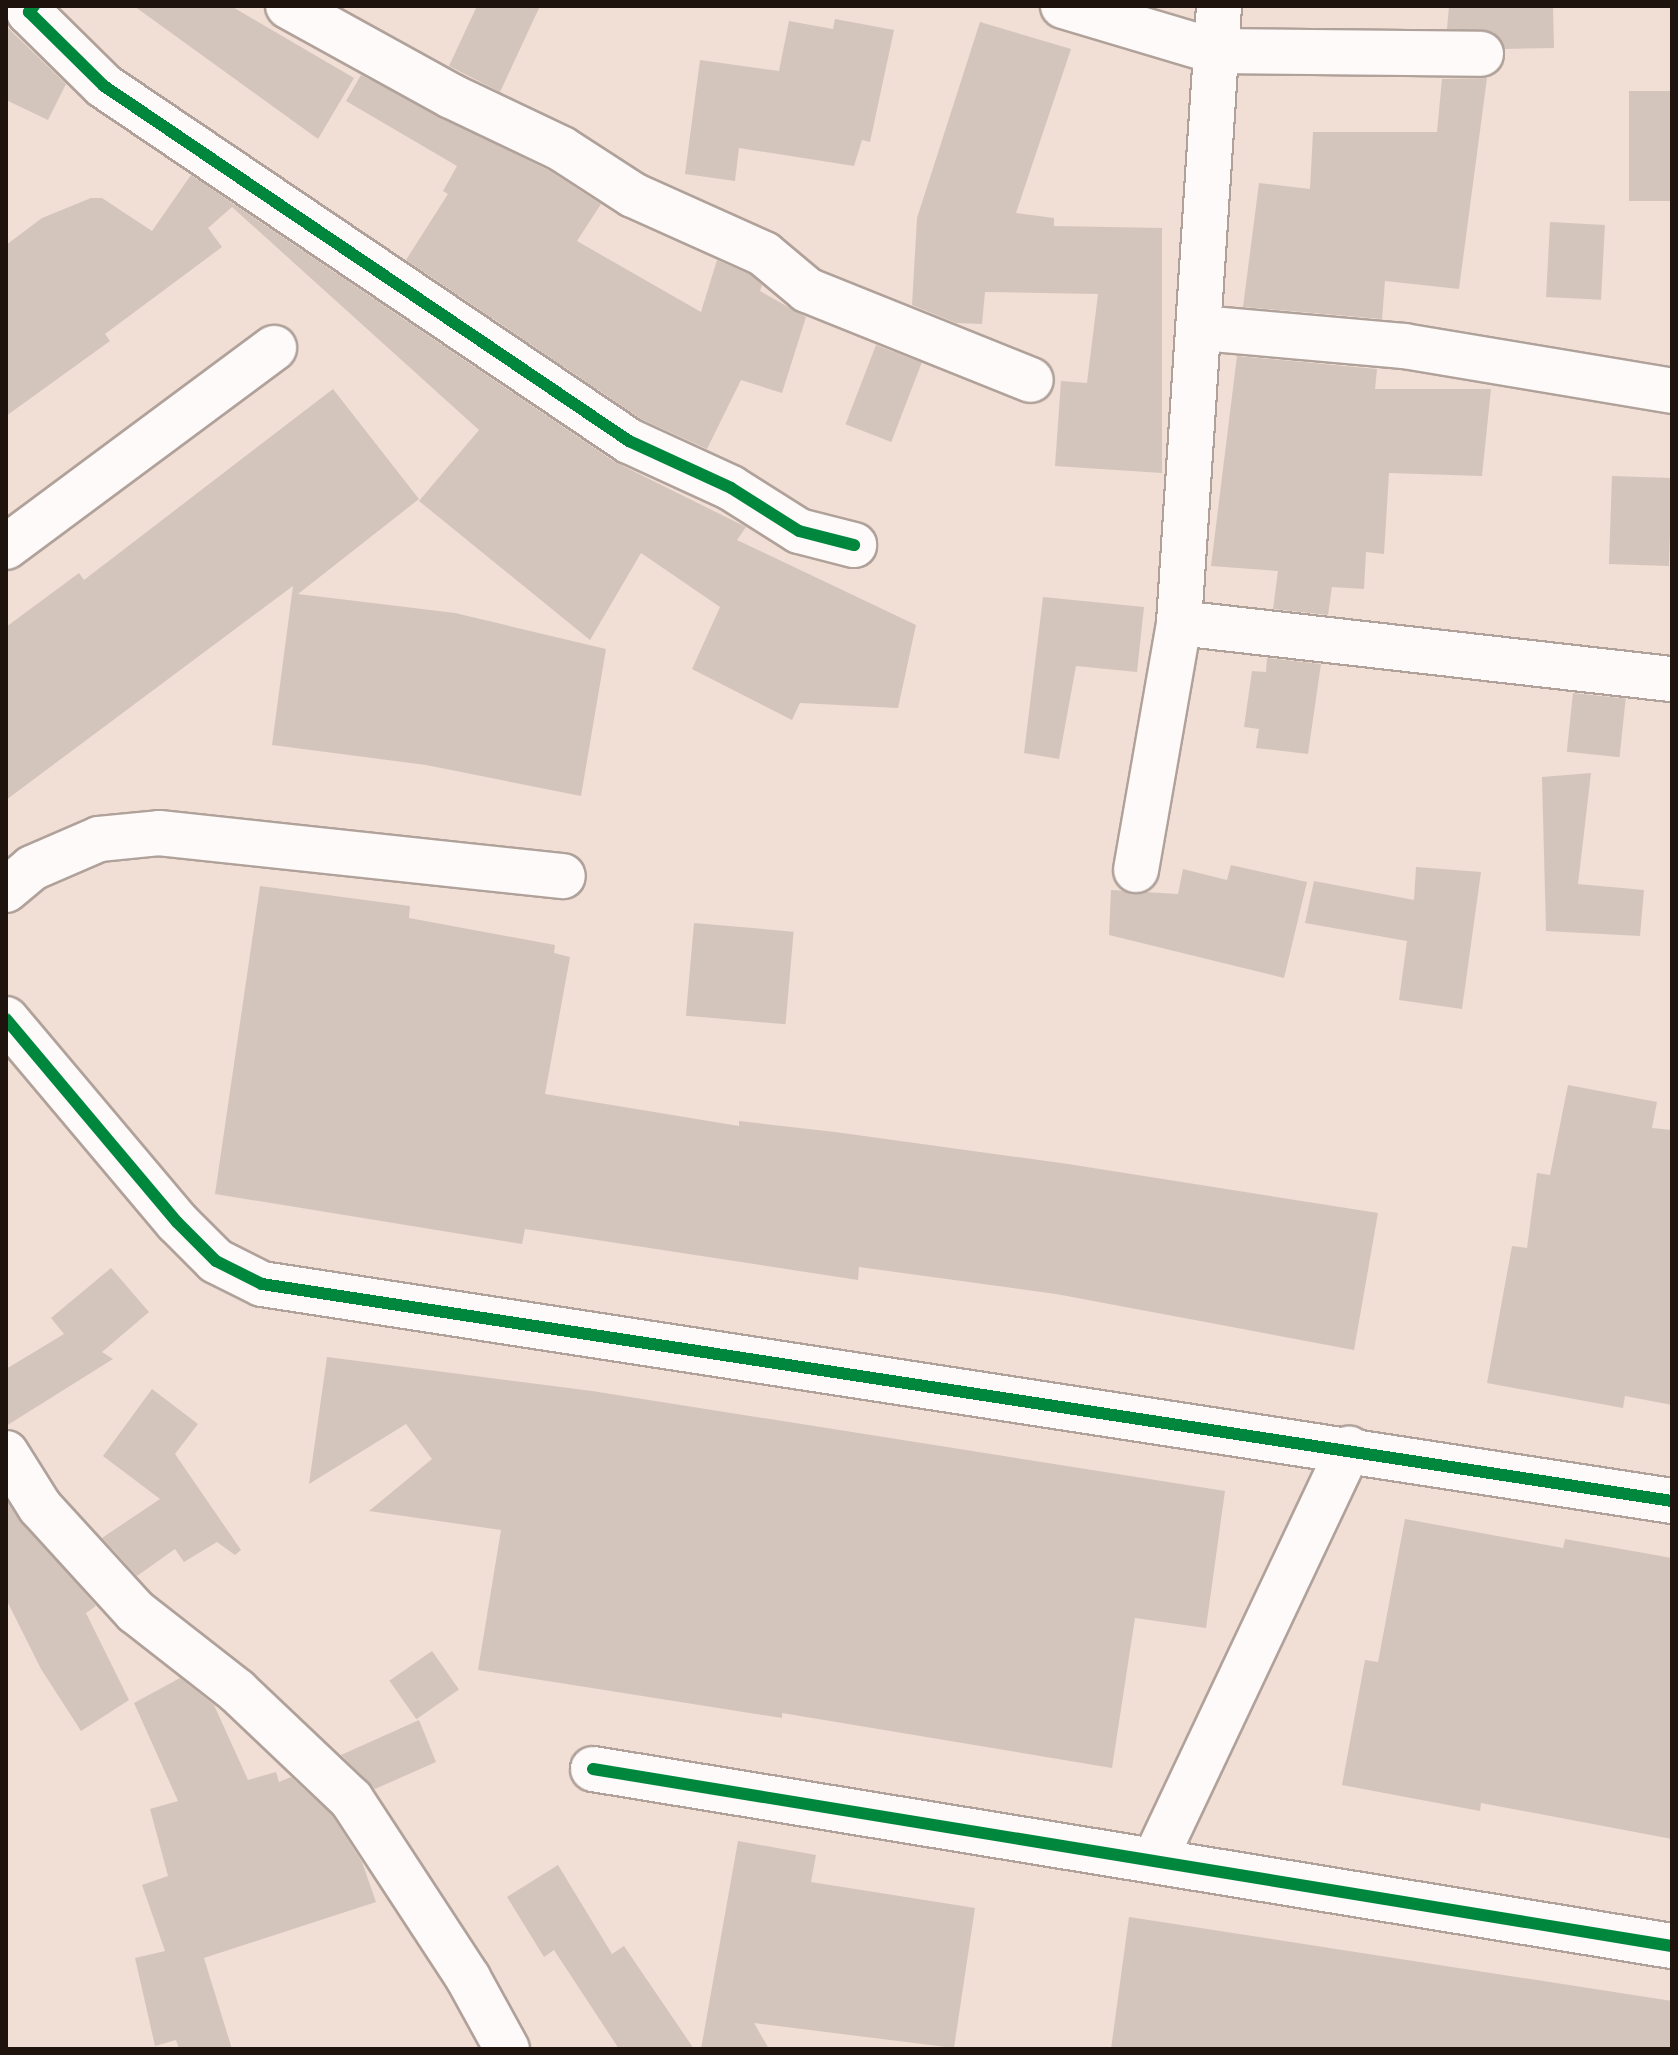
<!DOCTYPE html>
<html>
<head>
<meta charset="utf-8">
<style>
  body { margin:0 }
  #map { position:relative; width:1678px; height:2055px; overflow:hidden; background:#f1ded4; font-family:Ubuntu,sans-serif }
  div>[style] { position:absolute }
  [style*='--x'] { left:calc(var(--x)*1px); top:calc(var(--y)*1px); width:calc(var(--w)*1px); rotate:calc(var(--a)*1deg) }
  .building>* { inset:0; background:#d4c5bc; transform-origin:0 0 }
  .roads { filter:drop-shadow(2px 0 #b0a29a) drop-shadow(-2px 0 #b0a29a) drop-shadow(0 2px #b0a29a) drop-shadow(0 -2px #b0a29a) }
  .street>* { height:44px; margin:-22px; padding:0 22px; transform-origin:22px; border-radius:22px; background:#fdfaf9 }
  .cycleway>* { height:12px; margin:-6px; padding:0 6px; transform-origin:6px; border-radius:6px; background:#00873e }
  span { translate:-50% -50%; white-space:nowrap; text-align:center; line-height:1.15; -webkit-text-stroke:6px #fff; paint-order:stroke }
  .frame { position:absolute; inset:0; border:8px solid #1f130d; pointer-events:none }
</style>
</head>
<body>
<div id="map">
  <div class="building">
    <div style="clip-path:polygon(134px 6px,231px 6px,354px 78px,318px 139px)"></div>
    <div style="clip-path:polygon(477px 6px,540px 6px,500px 92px,449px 66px)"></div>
    <div style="clip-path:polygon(1449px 6px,1553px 6px,1554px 48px,1505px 49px,1493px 32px,1447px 29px)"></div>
    <div style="clip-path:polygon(835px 19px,894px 30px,870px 142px,862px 140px,854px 166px,739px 148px,735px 181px,685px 174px,700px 60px,779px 71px,789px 21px,833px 29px)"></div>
    <div style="clip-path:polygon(980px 22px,1071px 49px,1016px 213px,1054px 218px,1054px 226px,1162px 228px,1162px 473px,1055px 466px,1061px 381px,1087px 383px,1098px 294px,985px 292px,982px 324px,956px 323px,912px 305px,917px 218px)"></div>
    <div style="clip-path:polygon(6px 26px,66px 84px,48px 120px,6px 100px)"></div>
    <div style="clip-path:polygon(361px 75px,550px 171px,601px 204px,577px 241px,701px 312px,717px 260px,751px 275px,762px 285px,760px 291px,806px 317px,782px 393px,741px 380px,707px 449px,641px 419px,406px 260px,448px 194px,443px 191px,457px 166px,346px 101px)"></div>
    <div style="clip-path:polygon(1487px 78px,1459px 289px,1385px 281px,1382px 319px,1243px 307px,1259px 183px,1310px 189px,1313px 132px,1437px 132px,1442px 79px)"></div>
    <div style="left:1629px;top:91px;width:43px;height:110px"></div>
    <div style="clip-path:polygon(191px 175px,615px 462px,746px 527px,737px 540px,916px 625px,898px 708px,800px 703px,792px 720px,692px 669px,720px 607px,641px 553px,590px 640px,419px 501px,479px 430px,232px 207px,208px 228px,222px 247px,105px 334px,110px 341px,6px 416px,6px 245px,42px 218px,91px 198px,102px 198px,152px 231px)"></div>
    <div style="left:1550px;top:222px;width:55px;height:75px;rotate:3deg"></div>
    <div style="left:876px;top:345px;width:49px;height:85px;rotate:21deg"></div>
    <div style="clip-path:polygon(1237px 356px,1377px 369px,1375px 389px,1491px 389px,1482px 476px,1389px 473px,1384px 554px,1366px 552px,1364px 589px,1332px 587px,1328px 615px,1273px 609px,1278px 571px,1211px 566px)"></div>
    <div style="clip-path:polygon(333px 389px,419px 499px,298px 594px,455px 613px,606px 649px,581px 796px,426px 765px,272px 745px,293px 586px,6px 800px,6px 627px,79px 573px,84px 580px)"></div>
    <div style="left:1612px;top:476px;width:60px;height:88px;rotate:2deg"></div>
    <div style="clip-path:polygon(1043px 597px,1144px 607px,1137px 672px,1076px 666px,1059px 759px,1024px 753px)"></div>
    <div style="clip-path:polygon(1267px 658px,1321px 664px,1308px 754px,1256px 748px,1259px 729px,1244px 727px,1252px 671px,1266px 672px)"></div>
    <div style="left:1573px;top:693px;width:53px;height:59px;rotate:6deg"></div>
    <div style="clip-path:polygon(1591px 773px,1578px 884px,1644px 890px,1640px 936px,1546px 931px,1542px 777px)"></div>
    <div style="clip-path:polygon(1231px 865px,1307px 882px,1284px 978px,1109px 935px,1111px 890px,1178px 894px,1183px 869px,1227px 880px)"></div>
    <div style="clip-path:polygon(1416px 867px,1481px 872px,1462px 1009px,1399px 1000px,1407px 941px,1305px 923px,1314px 881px,1414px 900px)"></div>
    <div style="clip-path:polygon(260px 886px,410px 906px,409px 918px,555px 945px,554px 953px,570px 957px,545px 1094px,739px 1126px,739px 1121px,835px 1132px,1068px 1164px,1378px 1213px,1354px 1350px,1056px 1294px,859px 1267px,858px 1280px,525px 1229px,522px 1244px,215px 1194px)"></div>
    <div style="left:694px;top:923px;width:100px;height:93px;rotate:5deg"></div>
    <div style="clip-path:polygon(1568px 1085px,1657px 1102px,1652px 1128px,1672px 1130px,1672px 1405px,1625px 1396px,1623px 1408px,1487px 1383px,1512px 1246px,1527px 1248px,1537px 1173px,1550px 1175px)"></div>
    <div style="clip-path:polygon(111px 1268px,149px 1312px,102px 1352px,113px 1359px,6px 1426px,6px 1369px,64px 1334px,51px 1318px)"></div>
    <div style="clip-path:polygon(327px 1357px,592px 1391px,1225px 1491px,1206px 1628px,1135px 1618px,1112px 1768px,782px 1713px,782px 1718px,478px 1670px,501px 1530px,369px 1511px,432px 1459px,406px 1424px,309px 1484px)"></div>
    <div style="clip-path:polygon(152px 1389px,198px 1424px,175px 1454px,241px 1550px,235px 1555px,217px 1542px,184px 1562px,175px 1549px,137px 1576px,102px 1538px,160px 1499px,103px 1456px)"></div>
    <div style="clip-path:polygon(6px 1500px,96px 1606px,86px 1613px,129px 1700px,81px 1731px,41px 1669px,6px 1599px)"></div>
    <div style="clip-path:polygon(1405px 1519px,1563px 1548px,1565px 1539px,1672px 1558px,1672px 1839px,1481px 1803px,1480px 1811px,1342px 1785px,1365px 1660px,1378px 1662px)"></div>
    <div style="left:432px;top:1651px;width:47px;height:52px;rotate:55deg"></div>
    <div style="clip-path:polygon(180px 1678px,214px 1705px,248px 1780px,276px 1772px,279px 1782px,291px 1777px,332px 1815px,362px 1862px,376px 1902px,204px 1958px,232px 2049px,179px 2049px,176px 2040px,155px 2046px,135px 1958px,165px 1951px,142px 1885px,168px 1876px,150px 1809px,178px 1801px,134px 1703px)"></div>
    <div style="clip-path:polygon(419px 1720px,436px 1762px,375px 1789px,341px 1755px)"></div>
    <div style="clip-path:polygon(738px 1841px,816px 1855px,811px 1882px,975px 1908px,954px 2048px,754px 2023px,769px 2049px,701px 2049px)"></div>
    <div style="clip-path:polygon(558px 1865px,612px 1954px,624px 1946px,694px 2049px,619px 2049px,554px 1950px,544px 1957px,507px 1897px)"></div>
    <div style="clip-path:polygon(1129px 1917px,1672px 2001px,1672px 2049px,1111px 2049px)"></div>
  </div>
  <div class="roads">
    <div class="street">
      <div style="--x:34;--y:6;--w:8;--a:130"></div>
      <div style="--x:29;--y:12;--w:105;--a:44.6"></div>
      <div style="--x:104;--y:86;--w:634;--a:34.07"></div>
      <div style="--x:629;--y:441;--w:112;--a:24.7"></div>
      <div style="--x:731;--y:488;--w:80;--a:32.3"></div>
      <div style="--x:799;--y:531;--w:57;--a:14.3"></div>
      <div style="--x:288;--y:6;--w:186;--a:28.9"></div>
      <div style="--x:451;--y:96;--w:123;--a:25.5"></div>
      <div style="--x:562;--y:149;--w:85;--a:32.9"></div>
      <div style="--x:633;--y:195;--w:144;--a:24.2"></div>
      <div style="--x:764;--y:254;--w:56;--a:39.9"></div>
      <div style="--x:807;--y:290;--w:241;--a:21.9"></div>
      <div style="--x:1063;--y:6;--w:158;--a:16.6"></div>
      <div style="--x:1214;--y:51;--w:267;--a:0.6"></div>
      <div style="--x:1202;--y:328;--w:203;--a:5.1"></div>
      <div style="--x:1404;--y:346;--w:272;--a:9.5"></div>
      <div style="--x:6;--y:547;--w:334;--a:-36.6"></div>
      <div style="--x:1179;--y:623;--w:496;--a:6.5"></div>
      <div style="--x:1136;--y:870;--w:251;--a:-80.1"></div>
      <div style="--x:1179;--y:623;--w:618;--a:-86.29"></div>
      <div style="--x:6;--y:890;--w:34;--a:-40"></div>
      <div style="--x:32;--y:868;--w:73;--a:-23.4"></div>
      <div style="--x:99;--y:839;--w:60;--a:-5.7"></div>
      <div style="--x:159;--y:833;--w:406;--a:6.1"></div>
      <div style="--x:6;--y:1019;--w:265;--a:49.9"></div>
      <div style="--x:177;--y:1222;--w:55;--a:45"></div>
      <div style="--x:216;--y:1261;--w:51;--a:26.6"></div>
      <div style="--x:262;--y:1284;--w:1427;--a:8.75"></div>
      <div style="--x:6;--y:1453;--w:64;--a:57.8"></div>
      <div style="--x:40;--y:1507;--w:142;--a:47.6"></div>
      <div style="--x:136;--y:1612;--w:128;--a:38"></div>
      <div style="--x:237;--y:1691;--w:157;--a:43.5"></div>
      <div style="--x:351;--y:1799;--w:214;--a:56.8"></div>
      <div style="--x:468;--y:1978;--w:81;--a:61.2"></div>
      <div style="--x:593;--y:1769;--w:1093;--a:9.32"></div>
      <div style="--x:1155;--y:1859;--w:454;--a:-64.7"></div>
    </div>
  </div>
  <div class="cycleway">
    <div style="--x:34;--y:6;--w:8;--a:130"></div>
    <div style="--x:29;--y:12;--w:105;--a:44.6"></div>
    <div style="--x:104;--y:86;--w:634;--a:34.07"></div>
    <div style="--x:629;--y:441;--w:112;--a:24.7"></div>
    <div style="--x:731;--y:488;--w:80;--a:32.3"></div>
    <div style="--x:799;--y:531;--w:57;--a:14.3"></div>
    <div style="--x:6;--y:1019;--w:265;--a:49.9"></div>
    <div style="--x:177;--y:1222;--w:55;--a:45"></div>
    <div style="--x:216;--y:1261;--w:51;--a:26.6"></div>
    <div style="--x:262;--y:1284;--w:1427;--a:8.75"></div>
    <div style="--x:593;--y:1769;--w:1093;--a:9.32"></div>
  </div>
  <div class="frame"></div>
</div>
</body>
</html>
